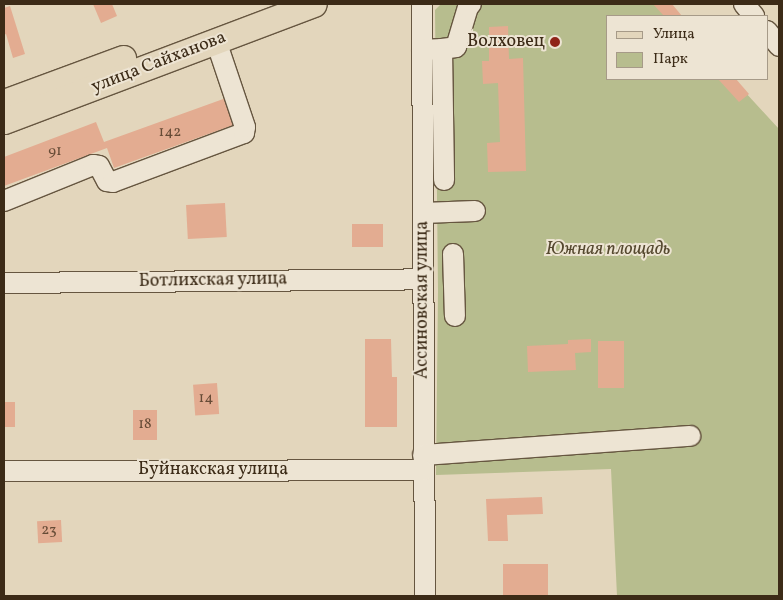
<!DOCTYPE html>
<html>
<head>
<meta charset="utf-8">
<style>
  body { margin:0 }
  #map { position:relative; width:783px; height:600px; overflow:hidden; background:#e3d6bc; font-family:Vollkorn,serif }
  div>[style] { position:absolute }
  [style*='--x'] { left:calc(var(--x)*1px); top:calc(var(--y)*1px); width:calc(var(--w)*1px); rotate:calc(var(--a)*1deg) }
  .green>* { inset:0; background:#b7bd8e }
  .building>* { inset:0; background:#e3ac91; transform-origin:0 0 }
  .roads { filter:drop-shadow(1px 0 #665640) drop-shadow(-1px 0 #665640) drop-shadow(0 1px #665640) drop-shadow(0 -1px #665640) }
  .minor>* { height:20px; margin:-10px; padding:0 10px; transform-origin:10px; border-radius:10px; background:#ede4d3 }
  .major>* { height:25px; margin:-12.5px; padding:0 12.5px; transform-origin:12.5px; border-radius:12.5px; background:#e3d6bc }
  .dots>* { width:14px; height:14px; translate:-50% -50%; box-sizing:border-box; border:2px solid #ede4d3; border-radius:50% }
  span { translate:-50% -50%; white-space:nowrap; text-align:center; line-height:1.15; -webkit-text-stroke:4px #ede4d3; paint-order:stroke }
  .number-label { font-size:15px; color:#664b36 }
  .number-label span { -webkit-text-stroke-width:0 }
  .poi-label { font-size:18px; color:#3c2b17 }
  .right { translate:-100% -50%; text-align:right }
  .street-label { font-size:18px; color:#3c2b17 }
  .park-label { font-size:18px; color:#55482f; font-style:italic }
  .frame { position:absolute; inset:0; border:5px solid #3c2b17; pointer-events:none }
  .legend { position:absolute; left:606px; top:15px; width:162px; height:65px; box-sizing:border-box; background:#ede4d3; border:1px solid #a69a88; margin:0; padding:6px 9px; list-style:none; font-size:15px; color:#3c2b17 }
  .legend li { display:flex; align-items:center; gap:10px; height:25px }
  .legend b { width:25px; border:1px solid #a69a88 }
</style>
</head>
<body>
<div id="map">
  <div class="green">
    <div style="clip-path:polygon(441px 4px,665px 4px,676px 16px,607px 16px,607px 79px,733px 79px,779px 129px,779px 596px,617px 596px,611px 469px,436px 475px,438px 290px,435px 10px)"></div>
  </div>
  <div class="building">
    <div style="clip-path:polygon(93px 4px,112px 4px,117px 16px,101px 23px)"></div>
    <div style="clip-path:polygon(653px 4px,672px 4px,682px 16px,664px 16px)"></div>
    <div style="clip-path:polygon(10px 6px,25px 54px,13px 58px,6px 34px,4px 35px,4px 8px)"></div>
    <div style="clip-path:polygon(508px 26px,509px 59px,523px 58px,526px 171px,488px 172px,487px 143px,500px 142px,498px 83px,483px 84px,482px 61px,489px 61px,489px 27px)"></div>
    <div style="clip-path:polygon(718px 79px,736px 79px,749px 94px,739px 102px)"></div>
    <div style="clip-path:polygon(226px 98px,236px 124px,114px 168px,107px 148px,4px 186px,4px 157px,96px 122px,104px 142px)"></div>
    <div style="left:225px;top:203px;width:34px;height:39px;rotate:87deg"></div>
    <div style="left:383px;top:224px;width:23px;height:31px;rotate:90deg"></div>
    <div style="clip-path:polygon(365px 339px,391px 339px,392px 377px,397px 377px,397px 427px,365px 427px)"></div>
    <div style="clip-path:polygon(591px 339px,591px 352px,575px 353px,576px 370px,528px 372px,527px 346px,568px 344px,568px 340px)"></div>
    <div style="left:598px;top:341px;width:26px;height:47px"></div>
    <div style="left:217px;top:383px;width:31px;height:24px;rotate:86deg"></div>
    <div style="left:4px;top:402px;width:11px;height:25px"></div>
    <div style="left:157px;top:410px;width:30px;height:24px;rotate:90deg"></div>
    <div style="clip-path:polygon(542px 497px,543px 514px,507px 515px,508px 541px,488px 541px,486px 499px)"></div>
    <div style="left:61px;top:520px;width:22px;height:24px;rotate:87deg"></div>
    <div style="left:503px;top:564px;width:45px;height:32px"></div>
  </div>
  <div class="roads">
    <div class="minor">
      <div style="--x:422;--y:4;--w:592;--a:89.71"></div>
      <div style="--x:744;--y:4;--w:16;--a:50"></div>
      <div style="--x:767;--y:31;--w:19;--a:51"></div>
      <div style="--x:442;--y:49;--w:14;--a:-8"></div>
      <div style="--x:456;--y:47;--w:42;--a:-73.3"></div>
      <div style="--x:468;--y:7;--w:4;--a:-45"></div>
      <div style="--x:422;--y:50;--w:20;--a:-3"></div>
      <div style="--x:442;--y:49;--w:131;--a:89.1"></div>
      <div style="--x:4;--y:201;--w:96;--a:-22"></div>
      <div style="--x:93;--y:165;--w:6;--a:9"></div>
      <div style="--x:99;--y:166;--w:17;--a:62"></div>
      <div style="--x:107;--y:181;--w:6;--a:9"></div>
      <div style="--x:113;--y:182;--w:140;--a:-20.5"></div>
      <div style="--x:244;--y:133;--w:6;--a:-81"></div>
      <div style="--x:245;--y:127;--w:91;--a:-108.6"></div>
      <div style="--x:423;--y:213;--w:52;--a:-2.2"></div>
      <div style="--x:453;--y:254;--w:62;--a:88.2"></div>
      <div style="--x:4;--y:283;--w:419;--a:-0.5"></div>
      <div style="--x:423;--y:455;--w:268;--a:-4.1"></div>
      <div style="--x:4;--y:471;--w:419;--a:-0.1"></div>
    </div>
    <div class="major">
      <div style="--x:4;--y:102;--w:127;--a:-20.3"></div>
      <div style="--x:4;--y:121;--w:331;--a:-20.7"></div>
    </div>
  </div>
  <div class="dots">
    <div style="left:555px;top:42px;background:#8f2418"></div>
  </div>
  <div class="number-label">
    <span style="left:170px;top:133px">142</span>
    <span style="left:55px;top:152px">91</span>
    <span style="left:206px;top:399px">14</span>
    <span style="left:145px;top:425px">18</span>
    <span style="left:49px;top:531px">23</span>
  </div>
  <div class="poi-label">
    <span class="right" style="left:545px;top:42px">Волховец</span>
  </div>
  <div class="street-label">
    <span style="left:159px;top:63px;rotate:-21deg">улица Сайханова</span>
    <span style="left:213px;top:281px;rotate:-1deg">Ботлихская улица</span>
    <span style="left:423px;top:300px;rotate:-90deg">Ассиновская улица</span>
    <span style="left:213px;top:470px">Буйнакская улица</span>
  </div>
  <div class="park-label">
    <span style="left:608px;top:250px">Южная площадь</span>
  </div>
  <div class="frame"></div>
  <ul class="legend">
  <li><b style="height:6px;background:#e3d6bc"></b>Улица</li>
  <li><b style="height:14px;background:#b7bd8e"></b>Парк</li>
  </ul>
</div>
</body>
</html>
